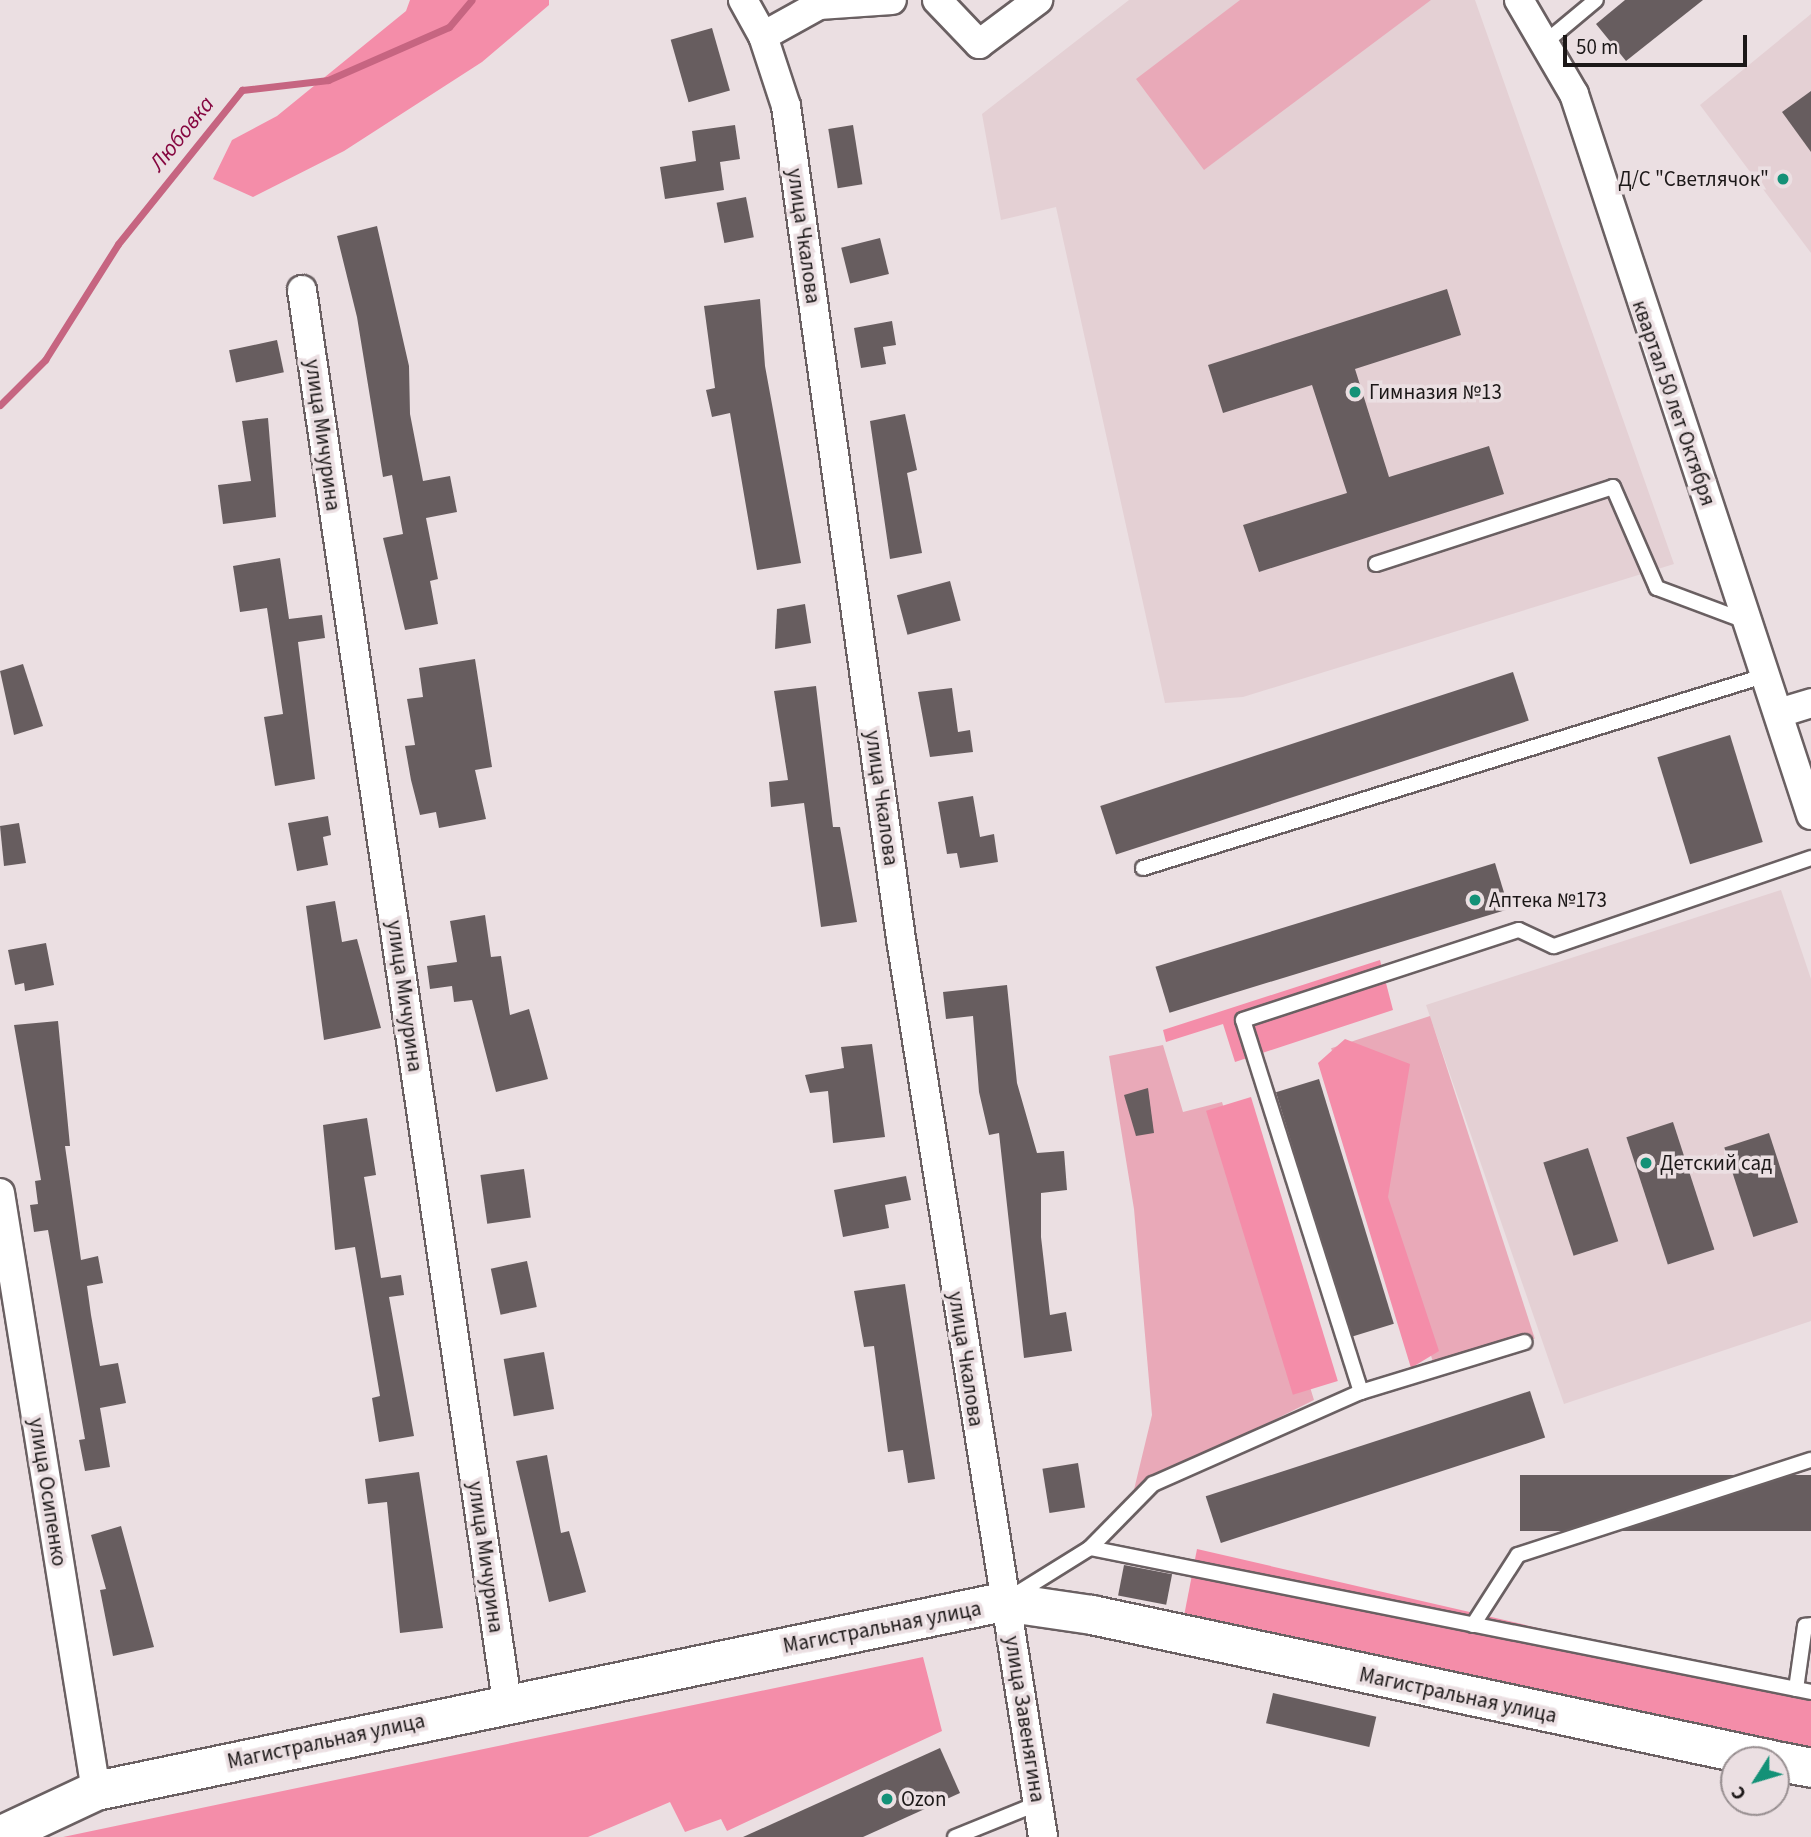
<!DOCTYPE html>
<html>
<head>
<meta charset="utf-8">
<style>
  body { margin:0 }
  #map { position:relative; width:1811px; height:1837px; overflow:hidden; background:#ebdfe2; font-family:"Source Sans 3",sans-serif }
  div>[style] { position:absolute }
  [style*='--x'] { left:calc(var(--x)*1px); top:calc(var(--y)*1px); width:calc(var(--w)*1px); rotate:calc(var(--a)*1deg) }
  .built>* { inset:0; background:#e4d0d4 }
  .green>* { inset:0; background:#e9a9b8; transform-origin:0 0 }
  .forest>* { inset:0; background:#f48da9; transform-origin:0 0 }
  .stream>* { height:7px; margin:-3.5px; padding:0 3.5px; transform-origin:3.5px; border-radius:3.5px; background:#c66581 }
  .building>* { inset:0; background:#675d5f; transform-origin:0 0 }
  .roads { filter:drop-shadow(2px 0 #6a6062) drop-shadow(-2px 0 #6a6062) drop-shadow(0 2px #6a6062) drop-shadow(0 -2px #6a6062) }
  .lane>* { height:14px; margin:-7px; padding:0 7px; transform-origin:7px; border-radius:7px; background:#fff }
  .street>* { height:28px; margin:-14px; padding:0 14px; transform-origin:14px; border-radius:14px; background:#fff }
  .secondary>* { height:38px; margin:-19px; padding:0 19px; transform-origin:19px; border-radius:19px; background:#fff }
  .dots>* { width:19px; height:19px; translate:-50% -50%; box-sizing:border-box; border:4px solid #ebdfe2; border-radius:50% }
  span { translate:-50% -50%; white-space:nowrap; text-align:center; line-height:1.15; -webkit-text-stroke:7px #ebdfe2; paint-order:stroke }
  .poi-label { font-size:21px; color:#1c1818 }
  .right { translate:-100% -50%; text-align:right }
  .left { translate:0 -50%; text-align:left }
  .street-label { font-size:21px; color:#1c1818 }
  .water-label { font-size:23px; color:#860740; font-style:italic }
  .north { position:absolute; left:1720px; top:1746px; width:70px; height:70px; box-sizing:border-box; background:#ebdfe2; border:2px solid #988f91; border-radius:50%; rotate:233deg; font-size:19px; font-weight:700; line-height:28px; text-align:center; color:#1c1818 }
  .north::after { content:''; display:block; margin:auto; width:24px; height:32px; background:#139177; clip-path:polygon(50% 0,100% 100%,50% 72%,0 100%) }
  .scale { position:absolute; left:1563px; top:35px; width:184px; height:32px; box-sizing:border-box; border:4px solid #1c1818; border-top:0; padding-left:9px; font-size:21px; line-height:24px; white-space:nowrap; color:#1c1818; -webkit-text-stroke:5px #ebdfe2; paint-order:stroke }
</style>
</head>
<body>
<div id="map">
  <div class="built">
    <div style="clip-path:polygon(1129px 0,1475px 0,1674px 564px,1243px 697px,1165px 703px,1056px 207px,1001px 220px,982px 114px)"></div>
    <div style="clip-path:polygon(1811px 14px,1811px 253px,1700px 105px)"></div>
    <div style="clip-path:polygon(1781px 890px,1811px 979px,1811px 1321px,1564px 1404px,1426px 1005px)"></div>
  </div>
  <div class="green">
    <div style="clip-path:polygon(1240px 0,1431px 0,1204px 170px,1136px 79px)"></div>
    <div style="left:1430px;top:1016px;width:339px;height:104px;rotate:72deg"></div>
    <div style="clip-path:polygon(1163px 1045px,1183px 1112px,1222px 1102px,1314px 1400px,1178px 1468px,1132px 1498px,1152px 1415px,1134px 1209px,1109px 1056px)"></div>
  </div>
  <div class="forest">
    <div style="clip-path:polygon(410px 0,549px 0,549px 5px,482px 62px,344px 151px,253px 197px,213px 179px,232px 140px,277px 116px,406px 11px)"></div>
    <div style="clip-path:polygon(1380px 960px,1393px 1010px,1235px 1062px,1223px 1024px,1166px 1042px,1163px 1030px)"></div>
    <div style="clip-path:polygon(1345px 1039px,1410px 1064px,1388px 1197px,1439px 1351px,1411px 1368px,1318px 1063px)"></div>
    <div style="left:1251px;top:1097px;width:297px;height:47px;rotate:73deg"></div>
    <div style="clip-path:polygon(1197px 1549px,1811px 1691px,1811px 1748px,1184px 1616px)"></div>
    <div style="clip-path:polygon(923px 1657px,942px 1731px,727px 1831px,721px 1819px,685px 1832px,670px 1802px,588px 1837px,63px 1837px)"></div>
  </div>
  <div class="stream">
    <div style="--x:0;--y:405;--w:64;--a:-45"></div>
    <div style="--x:45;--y:360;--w:137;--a:-57.8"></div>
    <div style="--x:118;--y:244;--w:198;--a:-51.2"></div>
    <div style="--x:242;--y:90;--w:87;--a:-6.6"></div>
    <div style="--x:328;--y:80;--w:132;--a:-23.7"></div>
    <div style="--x:449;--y:27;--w:35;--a:-50"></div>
  </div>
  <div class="building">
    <div style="clip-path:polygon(1625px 0,1703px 0,1626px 61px,1596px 24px)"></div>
    <div style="left:712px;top:28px;width:65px;height:43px;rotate:74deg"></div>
    <div style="clip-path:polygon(1811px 91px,1811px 152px,1782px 112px)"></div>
    <div style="clip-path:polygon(735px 125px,740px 159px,720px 162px,724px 190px,665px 199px,660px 167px,696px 161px,692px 131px)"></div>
    <div style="left:853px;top:125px;width:60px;height:25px;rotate:81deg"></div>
    <div style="left:746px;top:197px;width:41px;height:30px;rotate:79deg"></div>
    <div style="clip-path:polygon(377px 226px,409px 366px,410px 414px,423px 481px,450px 476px,457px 512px,426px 518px,438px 579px,430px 581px,438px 624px,405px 630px,383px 538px,403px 534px,392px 475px,383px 477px,357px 317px,337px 236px)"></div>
    <div style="left:880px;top:238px;width:37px;height:40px;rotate:76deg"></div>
    <div style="clip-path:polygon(1447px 289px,1461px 335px,1355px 369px,1389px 477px,1489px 446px,1504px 494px,1259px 572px,1243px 525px,1347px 493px,1312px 385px,1223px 413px,1208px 365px)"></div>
    <div style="clip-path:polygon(760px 299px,765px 366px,801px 563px,757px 570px,730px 413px,712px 417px,706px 390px,715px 388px,704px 306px)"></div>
    <div style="clip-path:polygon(892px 321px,896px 345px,883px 347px,886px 364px,861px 368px,854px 328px)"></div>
    <div style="left:277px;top:340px;width:33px;height:49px;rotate:78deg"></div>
    <div style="clip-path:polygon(905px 414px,917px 470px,907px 473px,922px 553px,890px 559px,870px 421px)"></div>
    <div style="clip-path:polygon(268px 418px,276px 517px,223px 524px,218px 485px,251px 481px,242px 421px)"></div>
    <div style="clip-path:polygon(280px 558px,289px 619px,322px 615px,325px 638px,298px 642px,315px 779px,275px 786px,264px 717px,283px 714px,267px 608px,240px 612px,233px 566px)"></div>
    <div style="left:950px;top:581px;width:41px;height:55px;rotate:75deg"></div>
    <div style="clip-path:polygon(805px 604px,811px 643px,775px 649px,777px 609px)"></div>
    <div style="clip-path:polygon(475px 659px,492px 767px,475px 770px,486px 819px,439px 828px,436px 812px,420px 815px,411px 780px,405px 746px,415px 745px,407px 699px,423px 697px,419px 668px)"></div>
    <div style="clip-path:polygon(23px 664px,43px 726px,14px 735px,0 671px)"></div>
    <div style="left:1513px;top:672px;width:51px;height:434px;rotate:72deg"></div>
    <div style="clip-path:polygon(816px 686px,833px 827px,840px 827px,857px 922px,821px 927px,804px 803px,771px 807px,769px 782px,788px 780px,774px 691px)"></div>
    <div style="clip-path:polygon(952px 688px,958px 732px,970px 730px,973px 752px,930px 757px,918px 692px)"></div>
    <div style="left:1730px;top:735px;width:112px;height:76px;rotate:73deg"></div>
    <div style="clip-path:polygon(973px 796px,980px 837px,994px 834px,998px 862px,960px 868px,957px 853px,947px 854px,938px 802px)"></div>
    <div style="clip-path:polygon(328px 816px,331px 835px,323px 837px,328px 865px,297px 871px,288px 823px)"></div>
    <div style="clip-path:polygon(19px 823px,26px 863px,4px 866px,0 826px)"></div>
    <div style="left:1495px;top:863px;width:48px;height:355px;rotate:73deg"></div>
    <div style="clip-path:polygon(335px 901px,342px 942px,357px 939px,381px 1028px,324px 1040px,306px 906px)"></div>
    <div style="clip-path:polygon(485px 915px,491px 957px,501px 956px,510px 1015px,529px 1009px,548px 1079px,496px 1092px,472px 1000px,454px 1002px,452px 986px,430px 989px,427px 966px,457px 962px,450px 921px)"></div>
    <div style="clip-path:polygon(46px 943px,54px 985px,25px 991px,24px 983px,15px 985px,8px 950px)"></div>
    <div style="clip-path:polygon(1007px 985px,1017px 1083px,1037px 1153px,1064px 1151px,1067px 1190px,1041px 1193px,1041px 1237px,1050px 1315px,1066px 1312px,1072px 1351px,1024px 1358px,999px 1133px,989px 1135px,979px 1092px,973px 1016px,946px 1019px,943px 992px)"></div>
    <div style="clip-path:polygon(58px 1021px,70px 1146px,65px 1146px,81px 1260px,98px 1256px,103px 1283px,87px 1286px,91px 1315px,100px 1366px,118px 1363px,126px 1403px,100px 1408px,110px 1467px,85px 1471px,79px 1440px,85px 1439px,48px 1230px,34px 1232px,30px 1205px,38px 1204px,35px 1181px,41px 1180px,14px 1025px)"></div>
    <div style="clip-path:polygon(872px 1044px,885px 1137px,833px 1143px,828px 1091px,810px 1093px,805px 1075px,844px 1068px,841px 1047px)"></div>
    <div style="left:1319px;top:1079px;width:256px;height:45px;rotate:73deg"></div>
    <div style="clip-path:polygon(1148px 1088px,1154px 1133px,1136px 1136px,1124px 1095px)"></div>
    <div style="clip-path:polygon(367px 1118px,376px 1175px,364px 1177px,381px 1278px,401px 1275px,404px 1295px,389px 1297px,414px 1436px,379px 1442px,372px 1398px,380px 1396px,355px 1247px,335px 1250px,323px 1125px)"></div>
    <div style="left:1673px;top:1122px;width:134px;height:49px;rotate:72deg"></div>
    <div style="left:1769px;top:1133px;width:94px;height:47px;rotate:72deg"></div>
    <div style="left:1588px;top:1148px;width:98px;height:47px;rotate:72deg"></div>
    <div style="left:524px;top:1169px;width:49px;height:44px;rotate:82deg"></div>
    <div style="clip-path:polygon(906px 1176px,911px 1200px,885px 1205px,889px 1228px,843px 1237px,834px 1190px)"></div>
    <div style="left:527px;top:1261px;width:47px;height:37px;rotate:78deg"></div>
    <div style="clip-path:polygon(905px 1284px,935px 1479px,908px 1483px,903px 1450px,888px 1452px,874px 1346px,864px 1347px,854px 1291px)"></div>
    <div style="left:544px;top:1352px;width:58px;height:41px;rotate:80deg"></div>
    <div style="left:1530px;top:1391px;width:49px;height:341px;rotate:72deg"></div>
    <div style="clip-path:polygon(547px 1455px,561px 1533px,569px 1531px,586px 1592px,549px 1602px,516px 1461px)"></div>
    <div style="left:1078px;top:1463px;width:45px;height:36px;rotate:81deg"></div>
    <div style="clip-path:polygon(419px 1472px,443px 1628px,400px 1633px,387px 1502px,368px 1504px,365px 1479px)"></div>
    <div style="left:1811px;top:1475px;width:56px;height:291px;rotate:90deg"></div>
    <div style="clip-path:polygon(121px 1526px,154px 1647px,113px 1656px,100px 1590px,106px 1589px,91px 1535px)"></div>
    <div style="left:1124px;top:1565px;width:49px;height:31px;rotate:11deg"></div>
    <div style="left:1273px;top:1693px;width:106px;height:31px;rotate:13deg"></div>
    <div style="clip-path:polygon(940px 1748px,960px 1793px,863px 1837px,743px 1837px)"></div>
  </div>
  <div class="roads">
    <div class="lane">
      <div style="--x:1542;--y:45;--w:70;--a:-39.8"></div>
      <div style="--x:1376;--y:564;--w:249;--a:-18"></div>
      <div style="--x:1613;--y:487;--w:110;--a:66.5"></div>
      <div style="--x:1657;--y:588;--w:97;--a:20.5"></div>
      <div style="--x:1143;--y:868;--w:653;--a:-17.19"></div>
      <div style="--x:1361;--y:1392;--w:390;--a:-107.6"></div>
      <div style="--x:1243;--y:1020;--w:290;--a:-18.1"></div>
      <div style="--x:1519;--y:930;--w:38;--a:25"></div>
      <div style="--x:1554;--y:946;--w:272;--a:-18.9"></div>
      <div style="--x:1090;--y:1548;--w:735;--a:11.29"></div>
      <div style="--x:1013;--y:1596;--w:91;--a:-31.9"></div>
      <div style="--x:1090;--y:1548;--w:90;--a:-45.5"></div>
      <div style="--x:1153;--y:1484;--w:227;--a:-23.9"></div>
      <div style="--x:1361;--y:1392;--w:171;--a:-17"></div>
      <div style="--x:1473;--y:1625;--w:83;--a:-57.3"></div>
      <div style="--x:1518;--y:1555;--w:308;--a:-18"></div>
      <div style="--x:1796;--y:1689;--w:64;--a:-81.9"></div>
      <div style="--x:1805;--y:1626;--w:6;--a:-9"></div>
      <div style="--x:955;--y:1837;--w:91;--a:-22"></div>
    </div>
    <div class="street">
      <div style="--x:743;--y:0;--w:41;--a:60.9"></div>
      <div style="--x:763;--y:36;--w:74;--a:71.8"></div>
      <div style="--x:786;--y:106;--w:841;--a:82.14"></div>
      <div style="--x:901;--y:939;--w:909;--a:81.01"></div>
      <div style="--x:937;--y:0;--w:61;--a:46.3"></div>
      <div style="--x:979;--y:44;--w:74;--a:-36.7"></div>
      <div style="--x:1519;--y:0;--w:109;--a:59.7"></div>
      <div style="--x:1574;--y:94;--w:759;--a:71.8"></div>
      <div style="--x:763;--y:36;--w:64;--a:-29"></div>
      <div style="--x:819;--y:5;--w:73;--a:-3.9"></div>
      <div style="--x:302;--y:290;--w:1427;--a:81.74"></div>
      <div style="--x:1779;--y:713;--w:34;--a:-17"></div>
      <div style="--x:0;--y:1193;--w:606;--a:80.88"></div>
    </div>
    <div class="secondary">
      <div style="--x:1776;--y:1761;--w:36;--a:11"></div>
      <div style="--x:0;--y:1836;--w:106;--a:-25.1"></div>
      <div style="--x:96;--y:1791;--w:926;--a:-11.77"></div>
      <div style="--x:1003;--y:1602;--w:90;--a:8.3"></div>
      <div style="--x:1092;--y:1615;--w:695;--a:12.04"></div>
    </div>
  </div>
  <div class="dots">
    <div style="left:1783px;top:179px;background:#139177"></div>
    <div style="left:1355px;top:392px;background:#139177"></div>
    <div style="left:1475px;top:900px;background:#139177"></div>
    <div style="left:1646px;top:1163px;background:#139177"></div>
    <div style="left:887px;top:1799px;background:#139177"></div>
  </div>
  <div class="poi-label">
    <span class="right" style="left:1769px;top:179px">Д/С "Светлячок"</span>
    <span class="left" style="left:1369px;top:392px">Гимназия №13</span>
    <span class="left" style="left:1489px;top:900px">Аптека №173</span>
    <span class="left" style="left:1660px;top:1163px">Детский сад</span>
    <span class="left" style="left:901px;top:1799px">Ozon</span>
  </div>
  <div class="street-label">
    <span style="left:804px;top:236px;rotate:82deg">улица Чкалова</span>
    <span style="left:1674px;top:403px;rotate:71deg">квартал 50 лет Октября</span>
    <span style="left:323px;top:435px;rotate:82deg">улица Мичурина</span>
    <span style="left:882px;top:798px;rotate:82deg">улица Чкалова</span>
    <span style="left:405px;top:996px;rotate:82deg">улица Мичурина</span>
    <span style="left:966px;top:1359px;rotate:81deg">улица Чкалова</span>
    <span style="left:48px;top:1492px;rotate:81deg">улица Осипенко</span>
    <span style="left:486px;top:1557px;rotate:82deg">улица Мичурина</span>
    <span style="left:882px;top:1627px;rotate:-11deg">Магистральная улица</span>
    <span style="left:1458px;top:1695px;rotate:12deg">Магистральная улица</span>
    <span style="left:1025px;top:1719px;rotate:81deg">улица Завенягина</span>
    <span style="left:326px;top:1741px;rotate:-12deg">Магистральная улица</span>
  </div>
  <div class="water-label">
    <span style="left:182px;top:134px;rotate:-51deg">Любовка</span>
  </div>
  <div class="north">С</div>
  <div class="scale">50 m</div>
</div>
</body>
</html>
